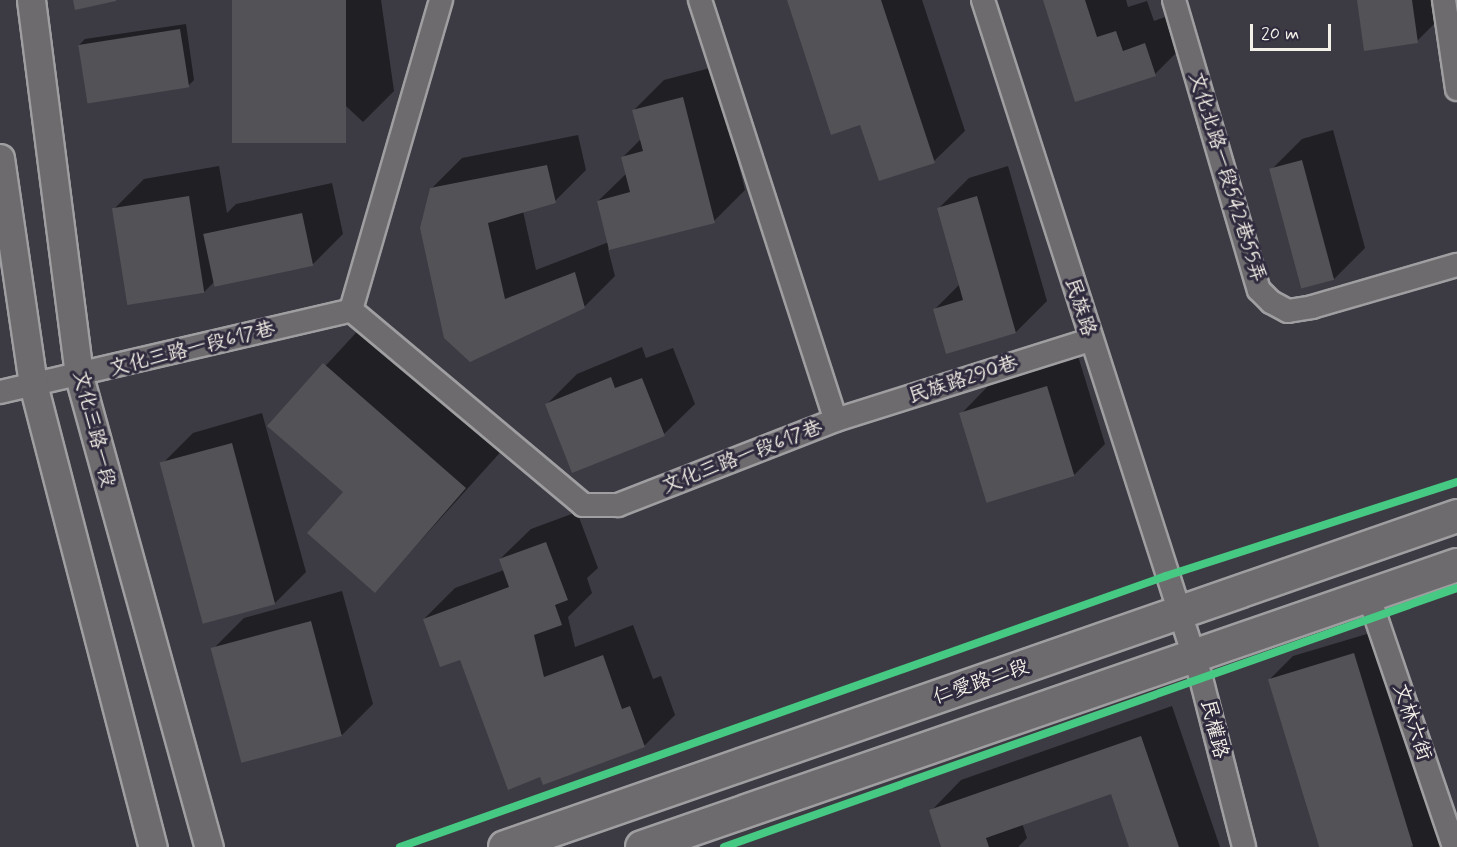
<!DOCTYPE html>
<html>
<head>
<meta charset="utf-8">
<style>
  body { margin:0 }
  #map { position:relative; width:1457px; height:847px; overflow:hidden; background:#3c3a43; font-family:Mynerve,"LXGW WenKai TC",sans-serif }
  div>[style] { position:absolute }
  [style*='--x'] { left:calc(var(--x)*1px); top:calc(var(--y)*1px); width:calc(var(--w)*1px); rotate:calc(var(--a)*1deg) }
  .shadow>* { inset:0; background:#0007 }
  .building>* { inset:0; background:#535257; transform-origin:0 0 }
  .roads { filter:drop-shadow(2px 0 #9f9ea0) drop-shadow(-2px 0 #9f9ea0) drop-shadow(0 2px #9f9ea0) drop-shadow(0 -2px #9f9ea0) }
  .minor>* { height:22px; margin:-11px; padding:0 11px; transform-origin:11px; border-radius:11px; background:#6e6b6e }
  .tertiary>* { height:27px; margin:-13.5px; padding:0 13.5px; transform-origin:13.5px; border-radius:13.5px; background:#6e6b6e }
  .secondary>* { height:32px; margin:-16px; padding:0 16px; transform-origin:16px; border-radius:16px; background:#6e6b6e }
  .cycleway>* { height:8px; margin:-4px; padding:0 4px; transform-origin:4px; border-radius:4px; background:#46c982 }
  span { translate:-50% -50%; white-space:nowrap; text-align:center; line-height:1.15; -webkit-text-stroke:6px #2f2a3d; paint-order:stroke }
  .street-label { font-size:20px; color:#f4f1e8 }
  .scale { position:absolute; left:1250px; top:24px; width:81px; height:27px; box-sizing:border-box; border:3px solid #f4f1e8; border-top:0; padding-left:8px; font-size:18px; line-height:21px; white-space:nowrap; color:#f4f1e8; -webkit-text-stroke:4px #2f2a3d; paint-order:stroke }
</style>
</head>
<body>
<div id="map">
  <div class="shadow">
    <div style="clip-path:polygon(233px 0,381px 0,394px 91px,363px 122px)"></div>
    <div style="clip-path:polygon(789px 0,922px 0,965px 131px,934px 161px,861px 123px)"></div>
    <div style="clip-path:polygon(1045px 0,1126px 0,1128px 7px,1147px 1px,1154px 21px,1176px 13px,1186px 43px,1155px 74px,1076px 100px)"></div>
    <div style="clip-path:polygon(1358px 0,1447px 0,1448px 10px,1417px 41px)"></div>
    <div style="clip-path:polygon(186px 24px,194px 80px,188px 86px,79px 45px,85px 39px)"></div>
    <div style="clip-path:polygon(714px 67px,745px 190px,714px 221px,608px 249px,615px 276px,584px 307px,470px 360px,431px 189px,462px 158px,578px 135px,586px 170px,555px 201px,523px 211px,536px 270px,609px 242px,598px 201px,627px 173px,623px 157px,641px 139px,633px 111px,664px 80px)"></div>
    <div style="clip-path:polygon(1333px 130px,1365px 248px,1334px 279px,1271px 170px,1302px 139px)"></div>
    <div style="clip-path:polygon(219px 166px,227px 213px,236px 204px,332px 183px,343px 234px,312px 265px,215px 281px,204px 292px,113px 210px,144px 179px)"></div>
    <div style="clip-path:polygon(1008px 166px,1047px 301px,1016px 332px,947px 352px,935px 309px,960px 284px,939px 208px,969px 178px)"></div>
    <div style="clip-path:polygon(366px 322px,506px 446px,375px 591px,345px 491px,270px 426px)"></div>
    <div style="clip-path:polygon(642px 347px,646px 358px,673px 348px,695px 404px,664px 434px,547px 404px,577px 374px)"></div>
    <div style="clip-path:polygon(1078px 356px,1105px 444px,1074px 475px,961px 414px,991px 383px)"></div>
    <div style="clip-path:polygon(262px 413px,306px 572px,275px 603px,162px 464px,193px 433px)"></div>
    <div style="clip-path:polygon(577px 512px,598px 568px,587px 578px,592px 593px,568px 617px,575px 647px,633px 625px,653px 679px,661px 676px,675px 715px,644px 746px,541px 775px,461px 658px,424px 619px,455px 588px,504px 570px,500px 559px,531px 529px)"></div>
    <div style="clip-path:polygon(342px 591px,373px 704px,342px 735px,213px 649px,244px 618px)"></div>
    <div style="clip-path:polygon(1377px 631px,1441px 847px,1320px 847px,1270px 679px,1293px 656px)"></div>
    <div style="clip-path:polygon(1172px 706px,1220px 847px,1131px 847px,1112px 792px,1022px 823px,1027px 838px,1018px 847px,943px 847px,931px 811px,961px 780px)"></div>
  </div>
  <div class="building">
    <div style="clip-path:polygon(73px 0,116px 0,116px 1px,75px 10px)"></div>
    <div style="left:232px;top:0;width:114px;height:143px"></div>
    <div style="clip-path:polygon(787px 0,881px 0,935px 163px,879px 181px,860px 125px,831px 135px)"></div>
    <div style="clip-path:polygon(1043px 0,1085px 0,1097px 37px,1116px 31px,1123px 51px,1145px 43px,1156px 76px,1075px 102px)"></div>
    <div style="clip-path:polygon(1357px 0,1412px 0,1418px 43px,1364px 51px)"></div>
    <div style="left:180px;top:29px;width:59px;height:103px;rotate:81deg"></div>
    <div style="clip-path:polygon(683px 97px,715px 223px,609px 250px,597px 201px,630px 192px,621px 157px,643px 151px,632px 110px)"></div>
    <div style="left:1302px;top:160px;width:124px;height:34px;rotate:75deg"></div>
    <div style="clip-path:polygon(547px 165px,556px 203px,488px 223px,505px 299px,575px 272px,585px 308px,470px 362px,444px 338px,420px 228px,430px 188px)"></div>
    <div style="left:189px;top:196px;width:98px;height:78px;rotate:81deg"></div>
    <div style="clip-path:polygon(977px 196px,1016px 333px,946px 354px,933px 309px,963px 300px,937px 208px)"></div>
    <div style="left:302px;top:213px;width:54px;height:101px;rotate:78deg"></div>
    <div style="clip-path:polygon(323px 363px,466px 488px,375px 593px,307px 533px,343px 492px,267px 426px)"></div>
    <div style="clip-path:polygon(611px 377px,615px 388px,642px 378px,665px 436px,572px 473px,545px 404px)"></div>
    <div style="left:1047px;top:386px;width:94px;height:92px;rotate:73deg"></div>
    <div style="left:232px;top:443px;width:167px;height:75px;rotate:75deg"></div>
    <div style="clip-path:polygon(546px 542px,568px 600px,555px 605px,562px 625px,534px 635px,544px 677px,603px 655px,622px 709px,630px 706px,645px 747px,543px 785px,540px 777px,508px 790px,460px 660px,440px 667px,423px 619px,509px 587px,499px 559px)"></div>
    <div style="left:311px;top:621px;width:119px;height:104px;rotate:75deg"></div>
    <div style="left:1354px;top:653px;width:202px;height:90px;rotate:73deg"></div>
    <div style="clip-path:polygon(1141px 736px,1179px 847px,1129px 847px,1111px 794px,986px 838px,989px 847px,941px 847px,929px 810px)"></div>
  </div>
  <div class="roads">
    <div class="minor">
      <div style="--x:441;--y:0;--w:323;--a:106.2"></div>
      <div style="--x:351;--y:310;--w:303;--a:40"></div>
      <div style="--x:583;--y:505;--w:35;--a:0"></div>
      <div style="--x:618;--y:505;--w:234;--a:-21.3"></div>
      <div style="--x:836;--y:420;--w:266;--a:-17.5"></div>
      <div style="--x:700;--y:0;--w:441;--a:72.1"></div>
      <div style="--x:983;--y:0;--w:712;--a:72.18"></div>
      <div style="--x:1201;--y:678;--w:174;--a:75.7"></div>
      <div style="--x:1174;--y:0;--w:302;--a:73.7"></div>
      <div style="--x:1259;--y:290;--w:17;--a:45"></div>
      <div style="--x:1271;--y:302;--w:19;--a:28"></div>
      <div style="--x:1288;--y:311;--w:24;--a:-9"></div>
      <div style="--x:1312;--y:307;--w:151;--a:-16.2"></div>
      <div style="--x:1444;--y:0;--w:90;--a:81.7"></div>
      <div style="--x:0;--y:392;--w:360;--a:-13.1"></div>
      <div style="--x:1369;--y:597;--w:264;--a:71.2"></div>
    </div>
    <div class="tertiary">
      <div style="--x:31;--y:0;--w:379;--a:82.7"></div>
      <div style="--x:79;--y:376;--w:489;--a:74.6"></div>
      <div style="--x:0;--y:158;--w:228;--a:81.7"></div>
      <div style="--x:33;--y:384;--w:478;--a:75.5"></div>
    </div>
    <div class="secondary">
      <div style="--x:505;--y:847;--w:1008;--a:-19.17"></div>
      <div style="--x:642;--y:847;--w:862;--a:-19.09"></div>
    </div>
  </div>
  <div class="cycleway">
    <div style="--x:400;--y:847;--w:813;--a:-19.48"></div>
    <div style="--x:1166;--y:576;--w:306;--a:-17.9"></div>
    <div style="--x:724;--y:847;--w:777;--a:-19.46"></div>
  </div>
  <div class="street-label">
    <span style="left:1227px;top:177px;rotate:73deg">文化北路一段542巷55弄</span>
    <span style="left:1080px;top:307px;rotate:72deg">民族路</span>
    <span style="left:192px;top:349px;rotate:-14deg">文化三路一段617巷</span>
    <span style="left:963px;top:380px;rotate:-18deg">民族路290巷</span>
    <span style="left:94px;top:429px;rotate:76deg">文化三路一段</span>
    <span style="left:742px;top:457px;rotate:-21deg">文化三路一段617巷</span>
    <span style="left:981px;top:682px;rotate:-19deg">仁愛路二段</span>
    <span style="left:1412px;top:722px;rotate:71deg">文林六街</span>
    <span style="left:1214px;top:729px;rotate:76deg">民權路</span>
  </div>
  <div class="scale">20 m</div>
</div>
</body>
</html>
